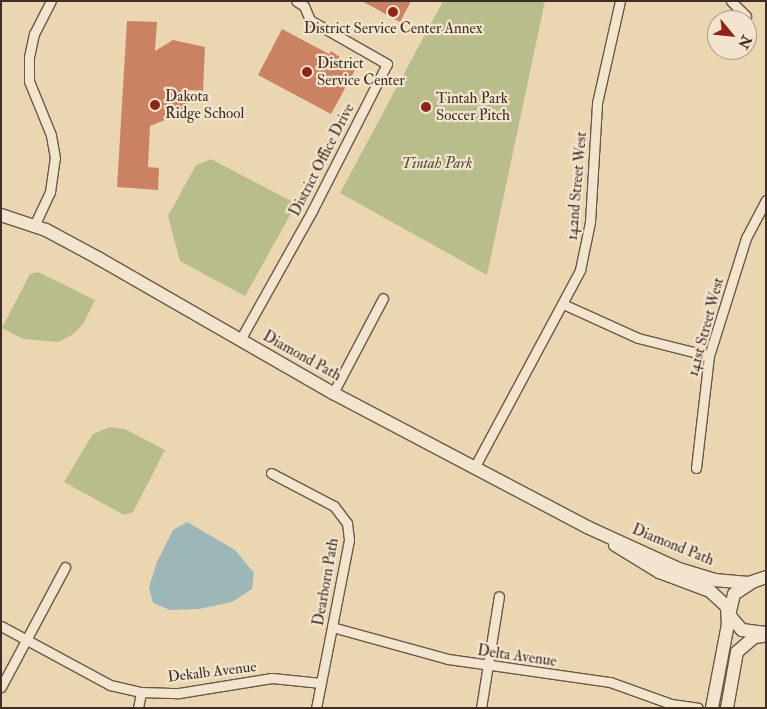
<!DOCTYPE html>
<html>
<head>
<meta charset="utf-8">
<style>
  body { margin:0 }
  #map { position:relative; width:767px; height:709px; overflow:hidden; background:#ebd6b2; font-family:"IM FELL Double Pica",serif }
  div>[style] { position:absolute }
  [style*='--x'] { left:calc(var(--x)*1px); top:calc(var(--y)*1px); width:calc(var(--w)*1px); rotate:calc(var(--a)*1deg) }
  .green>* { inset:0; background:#b9bd8b }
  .water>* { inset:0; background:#9db6b7 }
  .building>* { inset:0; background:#cb8263 }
  .roads { filter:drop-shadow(1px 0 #6a5749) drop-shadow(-1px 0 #6a5749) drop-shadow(0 1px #6a5749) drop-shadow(0 -1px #6a5749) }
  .street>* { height:9px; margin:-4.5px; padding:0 4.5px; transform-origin:4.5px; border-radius:4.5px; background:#f2e4cd }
  .secondary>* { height:12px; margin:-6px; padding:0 6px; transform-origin:6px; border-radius:6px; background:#f2e4cd }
  .dots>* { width:14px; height:14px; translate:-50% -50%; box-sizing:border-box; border:2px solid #f2e4cd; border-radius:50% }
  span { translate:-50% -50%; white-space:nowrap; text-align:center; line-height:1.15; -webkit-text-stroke:4.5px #f2e4cd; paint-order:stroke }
  .poi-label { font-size:15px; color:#3f2d26 }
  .left { translate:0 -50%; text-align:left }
  .street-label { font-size:15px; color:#3f2d26 }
  .park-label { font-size:15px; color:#574a3a; font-style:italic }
  .frame { position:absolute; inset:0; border:2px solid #3f2d26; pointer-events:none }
  .north { position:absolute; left:707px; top:10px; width:50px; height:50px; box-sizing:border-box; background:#f2e4cd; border:1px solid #aa9b8a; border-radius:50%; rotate:118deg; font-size:14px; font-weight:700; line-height:20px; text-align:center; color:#3f2d26 }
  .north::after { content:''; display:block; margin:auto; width:18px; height:22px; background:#8f2418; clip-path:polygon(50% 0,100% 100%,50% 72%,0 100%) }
</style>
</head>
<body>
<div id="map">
  <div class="green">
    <div style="clip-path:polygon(443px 1px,545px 1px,487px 275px,340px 193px)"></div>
    <div style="clip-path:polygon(211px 159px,291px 201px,293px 210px,245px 296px,180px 261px,168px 216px,196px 165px)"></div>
    <div style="clip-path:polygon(38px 272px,95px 300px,83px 324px,72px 335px,58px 342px,23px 339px,2px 328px,30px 274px)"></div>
    <div style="clip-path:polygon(110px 427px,125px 429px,165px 450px,133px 512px,124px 515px,64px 482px,93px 434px)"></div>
  </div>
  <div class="water">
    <div style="clip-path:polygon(187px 522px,235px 550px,254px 573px,252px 589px,232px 602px,199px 609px,170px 610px,153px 603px,149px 587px,157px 562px,173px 530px)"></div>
  </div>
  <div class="building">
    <div style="clip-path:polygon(362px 1px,411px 1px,400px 22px)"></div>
    <div style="clip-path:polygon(127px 21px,157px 22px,155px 51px,173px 40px,205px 47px,203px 91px,189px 90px,187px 119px,170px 118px,150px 126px,148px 167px,159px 168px,158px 190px,117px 187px)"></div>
    <div style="clip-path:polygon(282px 29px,329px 54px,331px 51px,356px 68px,331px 114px,258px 75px)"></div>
  </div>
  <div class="roads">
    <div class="street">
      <div style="--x:731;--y:1;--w:21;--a:45"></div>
      <div style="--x:34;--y:226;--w:38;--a:-65"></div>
      <div style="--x:50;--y:192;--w:34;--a:-82"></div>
      <div style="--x:55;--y:158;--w:23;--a:-100"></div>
      <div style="--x:51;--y:135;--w:58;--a:-112.2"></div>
      <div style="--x:29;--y:81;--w:24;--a:-90"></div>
      <div style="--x:29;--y:57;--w:24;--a:-78"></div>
      <div style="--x:34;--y:34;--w:37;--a:-63"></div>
      <div style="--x:563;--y:304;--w:82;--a:24.4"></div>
      <div style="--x:638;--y:338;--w:73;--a:14.2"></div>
      <div style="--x:240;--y:340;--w:148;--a:-60.8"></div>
      <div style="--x:312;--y:211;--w:165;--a:-63"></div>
      <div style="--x:387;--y:64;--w:89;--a:-150.3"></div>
      <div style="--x:310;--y:20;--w:15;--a:-113"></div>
      <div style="--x:304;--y:6;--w:9;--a:-148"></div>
      <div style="--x:333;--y:393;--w:107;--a:-62.2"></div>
      <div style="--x:474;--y:468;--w:225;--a:-61.8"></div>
      <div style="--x:580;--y:270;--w:49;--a:-78.2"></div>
      <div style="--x:590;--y:222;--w:119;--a:-86.6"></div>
      <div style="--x:597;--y:103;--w:105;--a:-77.3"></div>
      <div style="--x:696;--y:468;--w:113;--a:-83.4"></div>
      <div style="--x:709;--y:356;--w:124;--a:-72.6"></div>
      <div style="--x:746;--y:238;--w:43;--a:-62.2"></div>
      <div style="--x:271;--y:473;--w:71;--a:27.6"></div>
      <div style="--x:334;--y:506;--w:21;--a:53"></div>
      <div style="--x:347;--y:523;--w:17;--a:83"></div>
      <div style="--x:349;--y:540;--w:171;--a:101.1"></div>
      <div style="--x:1;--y:626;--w:124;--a:28.4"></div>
      <div style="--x:110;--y:685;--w:32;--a:13"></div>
      <div style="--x:141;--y:692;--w:38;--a:2"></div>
      <div style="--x:179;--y:693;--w:94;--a:-9.2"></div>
      <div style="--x:272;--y:678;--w:49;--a:5.8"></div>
      <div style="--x:332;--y:627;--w:120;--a:15.4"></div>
      <div style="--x:448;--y:659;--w:164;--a:8.1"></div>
      <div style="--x:610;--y:682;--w:65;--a:19.8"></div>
      <div style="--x:671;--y:704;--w:27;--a:8"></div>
      <div style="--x:1;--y:687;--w:136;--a:-61.9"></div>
      <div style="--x:138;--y:708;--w:16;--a:-79"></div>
      <div style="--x:481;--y:708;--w:113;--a:-80.9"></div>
    </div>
    <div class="secondary">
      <div style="--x:1;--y:215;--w:47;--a:18.4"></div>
      <div style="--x:46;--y:230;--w:59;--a:28.3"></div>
      <div style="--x:98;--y:258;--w:271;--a:29.9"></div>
      <div style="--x:333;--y:393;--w:287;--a:27.8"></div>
      <div style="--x:587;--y:527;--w:101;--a:24.5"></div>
      <div style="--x:679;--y:569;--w:37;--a:17"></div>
      <div style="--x:714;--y:580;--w:35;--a:5"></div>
      <div style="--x:749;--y:583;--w:18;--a:-19"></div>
      <div style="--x:615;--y:545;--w:52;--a:31.5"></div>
      <div style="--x:659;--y:572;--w:54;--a:20.4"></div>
      <div style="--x:710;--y:591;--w:23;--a:43"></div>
      <div style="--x:727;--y:607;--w:17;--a:87"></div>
      <div style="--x:728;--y:624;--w:86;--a:100.8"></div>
      <div style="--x:751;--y:583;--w:20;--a:147"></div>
      <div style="--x:734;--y:594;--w:22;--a:103"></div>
      <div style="--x:729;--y:615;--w:20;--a:49"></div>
      <div style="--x:742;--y:630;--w:24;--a:7"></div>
      <div style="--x:727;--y:708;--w:57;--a:-79.9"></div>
      <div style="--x:737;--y:652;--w:23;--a:-41"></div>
      <div style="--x:754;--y:637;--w:9;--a:-6"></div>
    </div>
  </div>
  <div class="dots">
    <div style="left:393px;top:12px;background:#8f2418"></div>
    <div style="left:307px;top:72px;background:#8f2418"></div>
    <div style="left:155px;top:105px;background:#8f2418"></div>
    <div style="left:426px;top:107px;background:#8f2418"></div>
  </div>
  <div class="poi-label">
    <span style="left:393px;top:29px">District Service Center Annex</span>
    <span class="left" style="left:317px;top:72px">District<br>Service Center</span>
    <span class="left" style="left:165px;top:105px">Dakota<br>Ridge School</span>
    <span class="left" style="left:436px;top:107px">Tintah Park<br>Soccer Pitch</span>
  </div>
  <div class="street-label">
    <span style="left:322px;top:160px;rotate:-63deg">District Office Drive</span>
    <span style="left:577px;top:186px;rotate:-85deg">142nd Street West</span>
    <span style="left:706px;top:327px;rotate:-75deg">141st Street West</span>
    <span style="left:302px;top:356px;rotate:29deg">Diamond Path</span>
    <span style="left:673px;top:545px;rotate:22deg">Diamond Path</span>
    <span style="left:326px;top:582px;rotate:-80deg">Dearborn Path</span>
    <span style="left:517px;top:656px;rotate:8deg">Delta Avenue</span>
    <span style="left:212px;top:672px;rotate:-7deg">Dekalb Avenue</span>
  </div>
  <div class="park-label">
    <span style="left:437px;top:164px">Tintah Park</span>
  </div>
  <div class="frame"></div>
  <div class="north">N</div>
</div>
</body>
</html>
